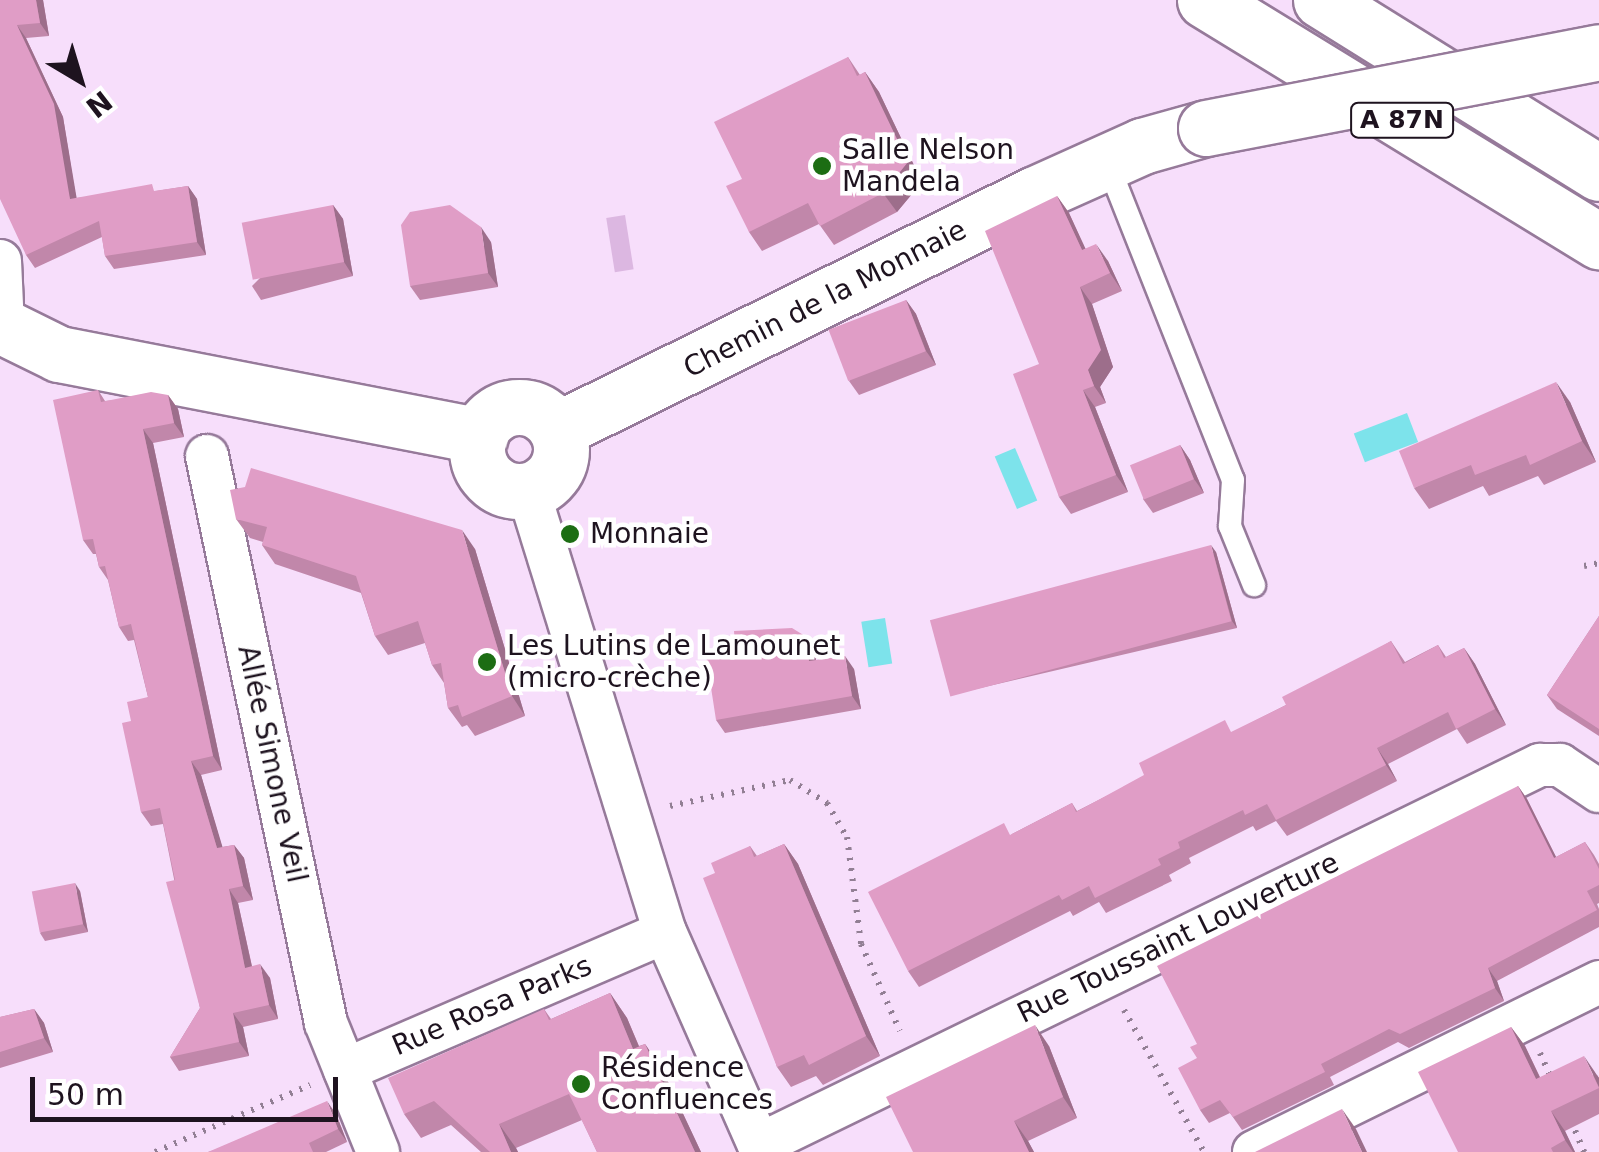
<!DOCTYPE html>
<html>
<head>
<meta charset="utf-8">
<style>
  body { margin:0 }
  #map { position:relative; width:1599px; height:1152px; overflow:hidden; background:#f7defb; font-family:"DejaVu Sans",sans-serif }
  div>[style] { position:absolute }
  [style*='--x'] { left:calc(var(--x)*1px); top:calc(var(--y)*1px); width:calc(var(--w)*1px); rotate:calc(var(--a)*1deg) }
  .green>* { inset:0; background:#dcb7e1; transform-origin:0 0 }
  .water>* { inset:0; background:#7de3eb; transform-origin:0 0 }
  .path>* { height:6px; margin-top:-3px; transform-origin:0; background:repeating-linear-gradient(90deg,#927f94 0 2.5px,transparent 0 10.5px) }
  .roads { filter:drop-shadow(2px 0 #967a9a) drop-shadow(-2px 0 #967a9a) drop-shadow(0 2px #967a9a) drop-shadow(0 -2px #967a9a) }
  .service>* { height:22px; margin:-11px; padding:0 11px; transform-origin:11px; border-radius:11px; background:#fff }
  .minor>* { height:42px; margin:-21px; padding:0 21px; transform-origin:21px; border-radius:21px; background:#fff }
  .tertiary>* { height:55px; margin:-27.5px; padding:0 27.5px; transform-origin:27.5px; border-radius:27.5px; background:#fff }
  .tertiary>.ring { margin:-27.5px; padding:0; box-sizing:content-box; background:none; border:55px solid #fff; border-radius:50% }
  .motorway>* { height:55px; margin:-27.5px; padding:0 27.5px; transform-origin:27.5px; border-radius:27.5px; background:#fff }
  .bridges { filter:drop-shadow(2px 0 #967a9a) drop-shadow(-2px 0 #967a9a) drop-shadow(0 2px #967a9a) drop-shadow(0 -2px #967a9a) }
  .tertiary-bridge>* { height:55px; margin:-27.5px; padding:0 27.5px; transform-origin:27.5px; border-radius:27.5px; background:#fff }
  .wall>* { inset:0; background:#c187aa }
  .shaded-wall>* { inset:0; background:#9d6e8b }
  .building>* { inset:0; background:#e09dc6; transform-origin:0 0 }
  .dots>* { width:28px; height:28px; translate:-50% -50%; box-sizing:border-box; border:5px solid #fff; border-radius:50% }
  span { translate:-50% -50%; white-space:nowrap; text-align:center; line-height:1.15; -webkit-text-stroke:9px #fff; paint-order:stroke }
  .shield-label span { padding:2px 8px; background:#fff; border:2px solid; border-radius:8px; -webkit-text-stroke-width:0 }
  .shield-label { font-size:25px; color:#1e131f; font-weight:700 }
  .poi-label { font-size:28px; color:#1e131f }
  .left { translate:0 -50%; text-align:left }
  .street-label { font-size:28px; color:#1e131f }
  .north { position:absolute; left:30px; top:30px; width:100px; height:100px; -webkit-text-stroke:8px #fff; paint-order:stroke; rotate:142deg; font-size:28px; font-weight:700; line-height:40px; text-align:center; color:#1e131f }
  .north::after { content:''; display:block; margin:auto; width:35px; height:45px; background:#1e131f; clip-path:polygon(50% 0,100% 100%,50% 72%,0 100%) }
  .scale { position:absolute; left:30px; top:1077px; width:308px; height:45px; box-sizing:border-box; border:5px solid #1e131f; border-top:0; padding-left:12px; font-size:30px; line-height:35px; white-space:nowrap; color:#1e131f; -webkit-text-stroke:8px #fff; paint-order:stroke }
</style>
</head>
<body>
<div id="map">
  <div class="green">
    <div style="left:625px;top:215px;width:55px;height:19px;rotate:81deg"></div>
  </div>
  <div class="water">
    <div style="left:1407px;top:413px;width:31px;height:57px;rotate:69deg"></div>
    <div style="left:1015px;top:448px;width:57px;height:22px;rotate:67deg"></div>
    <div style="left:885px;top:618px;width:46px;height:24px;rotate:81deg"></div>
  </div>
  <div class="path">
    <div style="--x:1584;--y:566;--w:15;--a:-11"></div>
    <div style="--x:670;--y:806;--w:123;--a:-12.2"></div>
    <div style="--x:790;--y:780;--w:44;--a:31.9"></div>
    <div style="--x:827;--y:803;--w:39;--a:60"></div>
    <div style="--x:847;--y:837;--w:108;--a:82.5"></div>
    <div style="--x:861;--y:944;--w:95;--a:65.9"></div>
    <div style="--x:1124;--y:1010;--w:163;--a:60.6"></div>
    <div style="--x:1540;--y:1053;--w:27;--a:66"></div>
    <div style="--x:1571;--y:1121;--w:34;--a:67"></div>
    <div style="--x:155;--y:1152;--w:169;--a:-23.4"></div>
  </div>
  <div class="roads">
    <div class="service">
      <div style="--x:1107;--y:162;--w:342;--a:68.4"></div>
      <div style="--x:1233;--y:480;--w:46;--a:93.7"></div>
      <div style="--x:1230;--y:526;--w:64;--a:67.9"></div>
    </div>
    <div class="minor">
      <div style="--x:0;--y:261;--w:65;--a:87.4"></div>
      <div style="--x:207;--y:456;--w:579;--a:78.15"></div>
      <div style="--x:326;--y:1023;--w:139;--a:68"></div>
      <div style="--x:528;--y:490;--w:463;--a:72.8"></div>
      <div style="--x:665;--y:932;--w:240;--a:66.2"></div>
      <div style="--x:345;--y:1070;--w:348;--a:-23.3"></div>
      <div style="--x:759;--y:1145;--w:869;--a:-25.95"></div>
      <div style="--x:1540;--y:765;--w:20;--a:0"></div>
      <div style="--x:1560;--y:765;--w:47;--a:33.7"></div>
      <div style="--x:1254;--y:1152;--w:385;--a:-26.2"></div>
    </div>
    <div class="tertiary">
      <div style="--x:0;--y:325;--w:66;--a:26.2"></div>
      <div style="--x:59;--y:354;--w:429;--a:11"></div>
      <div class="ring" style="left:477px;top:407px;width:29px;height:29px"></div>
      <div style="--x:557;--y:430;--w:531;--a:-26.28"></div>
      <div style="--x:1033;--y:195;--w:120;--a:-24.2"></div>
      <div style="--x:1142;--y:146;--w:66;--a:-15.7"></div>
    </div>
    <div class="motorway">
      <div style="--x:1205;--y:0;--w:462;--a:31.5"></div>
      <div style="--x:1321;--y:0;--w:327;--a:31.9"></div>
    </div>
  </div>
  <div class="bridges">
    <div class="tertiary-bridge">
      <div style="--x:1206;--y:128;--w:400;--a:-10.9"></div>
    </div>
  </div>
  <div class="wall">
    <div style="clip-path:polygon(0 0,43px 0,49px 36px,26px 38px,63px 117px,76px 198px,156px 191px,188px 186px,197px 199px,206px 255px,114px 269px,105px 256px,102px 237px,35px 268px,26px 255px)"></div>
    <div style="clip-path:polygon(848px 57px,860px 75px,865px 72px,879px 92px,922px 182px,897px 212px,834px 245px,819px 224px,762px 251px,749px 232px,742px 179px)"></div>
    <div style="clip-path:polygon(1057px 196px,1069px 213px,1085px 249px,1108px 261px,1122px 291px,1092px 304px,1113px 367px,1100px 387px,1106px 403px,1095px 407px,1128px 492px,1071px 514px,1059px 497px,1039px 364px)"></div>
    <div style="clip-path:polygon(333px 205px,343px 219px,353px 276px,261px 300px,252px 286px)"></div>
    <div style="clip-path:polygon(491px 242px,498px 287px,420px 300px,410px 286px)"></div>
    <div style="clip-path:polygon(906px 300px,916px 314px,936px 365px,859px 395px,849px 381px)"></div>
    <div style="clip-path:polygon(98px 390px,105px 401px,168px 395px,178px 409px,184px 437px,153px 443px,222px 770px,201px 775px,222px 847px,234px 845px,244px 858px,253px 900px,238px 903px,252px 966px,270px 978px,278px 1019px,243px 1027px,249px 1056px,179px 1071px,170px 1057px,200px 1008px,163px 824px,151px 826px,141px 812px,131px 721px,148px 697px,134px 640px,128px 641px,119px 627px,108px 580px,99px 567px,96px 554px,93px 554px,83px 540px)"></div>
    <div style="clip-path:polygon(1570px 402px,1596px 462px,1544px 485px,1538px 476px,1489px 496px,1483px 486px,1429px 509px,1414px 488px)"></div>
    <div style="clip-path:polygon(1180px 445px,1190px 460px,1204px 493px,1153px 513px,1143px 499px)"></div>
    <div style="clip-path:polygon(236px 519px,475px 549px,525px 716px,475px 736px,467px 725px,462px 727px,448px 708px,444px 683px,432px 665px,425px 643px,388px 655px,375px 636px,361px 593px,275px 564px,262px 545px,263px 542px,250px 538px)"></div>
    <div style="clip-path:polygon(1216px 552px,1237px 628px,959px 693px,954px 686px)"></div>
    <div style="clip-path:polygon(1599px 616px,1599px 736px,1557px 709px,1547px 695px)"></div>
    <div style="clip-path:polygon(1391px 641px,1405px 662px,1438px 645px,1446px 657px,1464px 648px,1475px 664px,1506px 725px,1467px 744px,1457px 729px,1388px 764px,1397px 781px,1287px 836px,1276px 821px,1256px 831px,1253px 826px,1189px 858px,1191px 863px,1169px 875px,1172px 881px,1106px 913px,1099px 902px,1073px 916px,1070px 911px,919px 987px,908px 971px,1012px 834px,1072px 803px,1077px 811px,1286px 705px)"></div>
    <div style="clip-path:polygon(814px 649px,816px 660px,854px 669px,861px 709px,725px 733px,716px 720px)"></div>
    <div style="clip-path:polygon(1518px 786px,1527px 799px,1556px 857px,1585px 842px,1594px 855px,1599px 864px,1599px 903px,1597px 904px,1599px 909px,1599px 927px,1497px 981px,1504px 1001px,1409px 1048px,1398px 1042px,1330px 1077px,1334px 1085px,1242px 1130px,1230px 1113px,1209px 1123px,1200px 1110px,1197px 1044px)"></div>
    <div style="clip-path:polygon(784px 844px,798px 864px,880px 1056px,823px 1085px,816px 1076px,791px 1087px,777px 1067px,715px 873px,750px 846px,757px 856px)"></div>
    <div style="clip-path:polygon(80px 891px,88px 932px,45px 941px,40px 933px)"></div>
    <div style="clip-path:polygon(610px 993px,627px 1018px,639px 1046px,645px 1044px,662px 1069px,701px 1152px,597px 1152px,582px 1120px,516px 1148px,518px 1152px,481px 1152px,451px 1125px,421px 1138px,404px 1114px,544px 1009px,551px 1019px)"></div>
    <div style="clip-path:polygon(34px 1009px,44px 1023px,53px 1052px,0 1068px,0 1017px)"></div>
    <div style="clip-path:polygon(1511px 1027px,1525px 1046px,1540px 1077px,1597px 1075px,1599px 1078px,1599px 1114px,1565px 1131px,1575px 1152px,1458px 1152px)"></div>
    <div style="clip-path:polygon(1049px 1046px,1077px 1118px,1028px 1141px,1034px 1152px,913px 1152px)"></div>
    <div style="clip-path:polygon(336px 1114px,347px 1142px,326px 1152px,208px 1152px)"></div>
  </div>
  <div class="shaded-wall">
    <div style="clip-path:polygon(36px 0,43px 0,49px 36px,40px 23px)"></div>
    <div style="clip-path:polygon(17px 25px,26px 38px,63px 117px,79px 212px,70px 199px)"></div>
    <div style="clip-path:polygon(865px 72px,879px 92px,922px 182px,897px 212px,883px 193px)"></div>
    <div style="clip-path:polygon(188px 186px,197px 199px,206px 255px,197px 242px)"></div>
    <div style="clip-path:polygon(1057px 196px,1069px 213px,1094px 267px,1082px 250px)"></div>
    <div style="clip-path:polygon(333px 205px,343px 219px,353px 276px,344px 262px)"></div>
    <div style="clip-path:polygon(481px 227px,491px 242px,498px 287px,488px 273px)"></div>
    <div style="clip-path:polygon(1096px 244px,1108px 261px,1122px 291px,1110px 273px)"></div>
    <div style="clip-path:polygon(1080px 287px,1092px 304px,1113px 367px,1100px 387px,1106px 403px,1094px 386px,1088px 370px)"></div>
    <div style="clip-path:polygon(906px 300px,916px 314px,936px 365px,926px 351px)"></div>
    <div style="clip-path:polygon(1556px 382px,1570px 402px,1596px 462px,1582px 441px)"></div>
    <div style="clip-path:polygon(1083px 390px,1095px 407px,1128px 492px,1116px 475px)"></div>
    <div style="clip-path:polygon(168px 395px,178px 409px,184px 437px,174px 423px)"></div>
    <div style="clip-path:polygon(143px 429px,153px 443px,222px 770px,213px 756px)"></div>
    <div style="clip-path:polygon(1180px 445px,1190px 460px,1204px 493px,1194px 479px)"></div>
    <div style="clip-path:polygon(462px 530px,475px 549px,525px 716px,512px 696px)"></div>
    <div style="clip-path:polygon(1211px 545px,1216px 552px,1237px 628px,1232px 621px)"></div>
    <div style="clip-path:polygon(805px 636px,814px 649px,818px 674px,809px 661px)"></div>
    <div style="clip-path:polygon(1464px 648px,1475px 664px,1506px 725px,1495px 709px)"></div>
    <div style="clip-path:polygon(845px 656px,854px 669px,861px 709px,852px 696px)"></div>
    <div style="clip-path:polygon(1377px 748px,1388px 764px,1397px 781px,1386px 765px)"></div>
    <div style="clip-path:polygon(191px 761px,201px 775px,227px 862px,217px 848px)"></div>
    <div style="clip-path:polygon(1518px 786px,1527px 799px,1563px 871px,1554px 858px)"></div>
    <div style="clip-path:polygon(784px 844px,798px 864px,880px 1056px,866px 1036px)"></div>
    <div style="clip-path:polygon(234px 845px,244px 858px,253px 900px,243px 886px)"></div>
    <div style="clip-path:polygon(75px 883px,80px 891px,88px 932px,83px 924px)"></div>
    <div style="clip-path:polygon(229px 889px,238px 903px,255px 981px,245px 968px)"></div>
    <div style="clip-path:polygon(260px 964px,270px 978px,278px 1019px,269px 1005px)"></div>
    <div style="clip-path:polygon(1488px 968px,1497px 981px,1504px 1001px,1495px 988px)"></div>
    <div style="clip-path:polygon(610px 993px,627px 1018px,650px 1073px,633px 1049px)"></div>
    <div style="clip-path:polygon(34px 1009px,44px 1023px,53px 1052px,44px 1038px)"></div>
    <div style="clip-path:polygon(233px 1013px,243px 1027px,249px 1056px,239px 1042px)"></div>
    <div style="clip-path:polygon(1035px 1025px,1049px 1046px,1077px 1118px,1063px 1097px)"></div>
    <div style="clip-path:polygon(1511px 1027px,1525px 1046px,1550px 1099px,1536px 1079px)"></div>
    <div style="clip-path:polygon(645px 1044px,662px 1069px,701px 1152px,695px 1152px)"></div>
    <div style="clip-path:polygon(1584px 1056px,1599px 1078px,1599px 1087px)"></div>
    <div style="clip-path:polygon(327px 1101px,336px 1114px,347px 1142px,338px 1129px)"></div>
    <div style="clip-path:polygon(1342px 1109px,1356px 1129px,1367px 1152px,1362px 1152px)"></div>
    <div style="clip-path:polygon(1551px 1111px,1565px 1131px,1575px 1152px,1573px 1152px,1565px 1140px)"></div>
    <div style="clip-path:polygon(1014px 1121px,1028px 1141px,1034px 1152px,1029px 1152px)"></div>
    <div style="clip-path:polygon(499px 1124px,516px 1148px,518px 1152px,511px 1152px)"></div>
  </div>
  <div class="building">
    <div style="clip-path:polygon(0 0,36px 0,40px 23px,17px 25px,54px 104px,70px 199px,152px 184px,154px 191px,188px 186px,197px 242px,105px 256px,99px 221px,26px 255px,0 199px)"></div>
    <div style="clip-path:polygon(848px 57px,857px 76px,865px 72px,908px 162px,883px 193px,820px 226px,808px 203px,749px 232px,726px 186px,742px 179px,714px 122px)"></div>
    <div style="clip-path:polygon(1057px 196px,1082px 250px,1096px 244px,1110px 273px,1080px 287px,1101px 350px,1088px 370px,1094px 386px,1083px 390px,1116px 475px,1059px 497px,1013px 374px,1039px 364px,985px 231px)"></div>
    <div style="left:333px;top:205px;width:58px;height:93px;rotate:79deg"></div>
    <div style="clip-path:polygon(450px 205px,481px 227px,488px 273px,410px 286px,401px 225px,410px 212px)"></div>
    <div style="left:906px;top:300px;width:55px;height:83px;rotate:69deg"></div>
    <div style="clip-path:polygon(1556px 382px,1582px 441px,1530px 465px,1526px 455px,1475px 475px,1471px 465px,1414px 488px,1399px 451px)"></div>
    <div style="clip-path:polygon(98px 390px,101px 402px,151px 392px,168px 395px,174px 423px,143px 429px,213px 756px,191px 761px,217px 848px,234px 845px,243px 886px,229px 889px,245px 968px,260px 964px,269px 1005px,233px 1013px,239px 1042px,170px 1057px,200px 1008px,166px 882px,175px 880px,160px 808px,141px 812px,122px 723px,131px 721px,127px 702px,148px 697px,131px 624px,119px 627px,105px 566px,99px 567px,93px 539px,83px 540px,53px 400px)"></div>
    <div style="left:1180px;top:445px;width:37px;height:54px;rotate:68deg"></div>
    <div style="clip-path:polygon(251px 468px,462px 530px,512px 696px,462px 717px,458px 705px,448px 708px,441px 663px,432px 665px,418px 621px,375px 636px,356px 576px,262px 545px,267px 527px,236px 519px,230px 490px,245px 487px)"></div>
    <div style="left:1211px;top:545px;width:79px;height:291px;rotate:75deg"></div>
    <div style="clip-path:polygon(1599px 616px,1599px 729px,1547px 695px)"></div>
    <div style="clip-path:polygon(792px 628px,805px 636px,809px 661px,845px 656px,852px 696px,716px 720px,706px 655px,735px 645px,734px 631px)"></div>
    <div style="clip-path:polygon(1391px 641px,1403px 664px,1438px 645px,1444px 658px,1464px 648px,1495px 709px,1456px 729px,1448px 712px,1377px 748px,1386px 765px,1276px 820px,1267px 804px,1245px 815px,1243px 810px,1178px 842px,1180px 848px,1158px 859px,1161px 865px,1095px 898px,1089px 886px,1062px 900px,1059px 895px,908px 971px,868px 892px,1004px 823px,1010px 835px,1072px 803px,1076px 812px,1144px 775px,1139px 763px,1225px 720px,1231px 732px,1286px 705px,1282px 697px)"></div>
    <div style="clip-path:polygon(1518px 786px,1554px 858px,1585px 842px,1599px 869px,1599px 885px,1587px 891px,1597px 910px,1488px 968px,1495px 988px,1400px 1034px,1389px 1029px,1321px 1064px,1325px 1072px,1233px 1117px,1220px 1100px,1200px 1110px,1178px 1068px,1197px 1058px,1190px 1047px,1197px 1044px,1157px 966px)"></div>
    <div style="clip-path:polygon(784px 844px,866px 1036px,809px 1065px,804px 1055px,777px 1067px,703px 878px,715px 873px,711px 863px,750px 846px,754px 857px)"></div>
    <div style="left:75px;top:883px;width:42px;height:44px;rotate:79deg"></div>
    <div style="clip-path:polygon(610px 993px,633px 1049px,645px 1044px,695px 1152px,597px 1152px,569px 1094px,499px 1124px,511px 1152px,490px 1152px,434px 1101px,404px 1114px,388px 1078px,544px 1009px,549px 1020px)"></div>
    <div style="clip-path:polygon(34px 1009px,44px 1038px,0 1052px,0 1017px)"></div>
    <div style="clip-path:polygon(1035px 1025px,1063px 1097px,1014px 1121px,1029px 1152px,913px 1152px,886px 1097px)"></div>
    <div style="clip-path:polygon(1511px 1027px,1536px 1079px,1584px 1056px,1599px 1088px,1551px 1111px,1565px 1140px,1551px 1148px,1553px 1152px,1458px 1152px,1418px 1072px)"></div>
    <div style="clip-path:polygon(327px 1101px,338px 1129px,309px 1143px,313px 1152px,208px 1152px)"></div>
    <div style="clip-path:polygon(1342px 1109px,1362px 1152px,1255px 1152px)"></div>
  </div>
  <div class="dots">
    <div style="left:822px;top:166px;background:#1c6d13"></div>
    <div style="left:570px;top:534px;background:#1c6d13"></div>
    <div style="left:487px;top:662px;background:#1c6d13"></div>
    <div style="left:581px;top:1084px;background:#1c6d13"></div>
  </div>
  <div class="shield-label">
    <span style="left:1402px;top:120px">A 87N</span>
  </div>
  <div class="poi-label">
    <span class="left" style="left:842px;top:166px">Salle Nelson<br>Mandela</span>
    <span class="left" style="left:590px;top:534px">Monnaie</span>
    <span class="left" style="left:507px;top:662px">Les Lutins de Lamounet<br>(micro-crèche)</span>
    <span class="left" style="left:601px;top:1084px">Résidence<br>Confluences</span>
  </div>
  <div class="street-label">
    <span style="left:825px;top:299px;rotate:-27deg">Chemin de la Monnaie</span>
    <span style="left:272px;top:764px;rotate:78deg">Allée Simone Veil</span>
    <span style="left:1178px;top:938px;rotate:-26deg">Rue Toussaint Louverture</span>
    <span style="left:492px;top:1006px;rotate:-23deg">Rue Rosa Parks</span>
  </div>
  <div class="north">N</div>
  <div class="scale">50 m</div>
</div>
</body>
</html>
